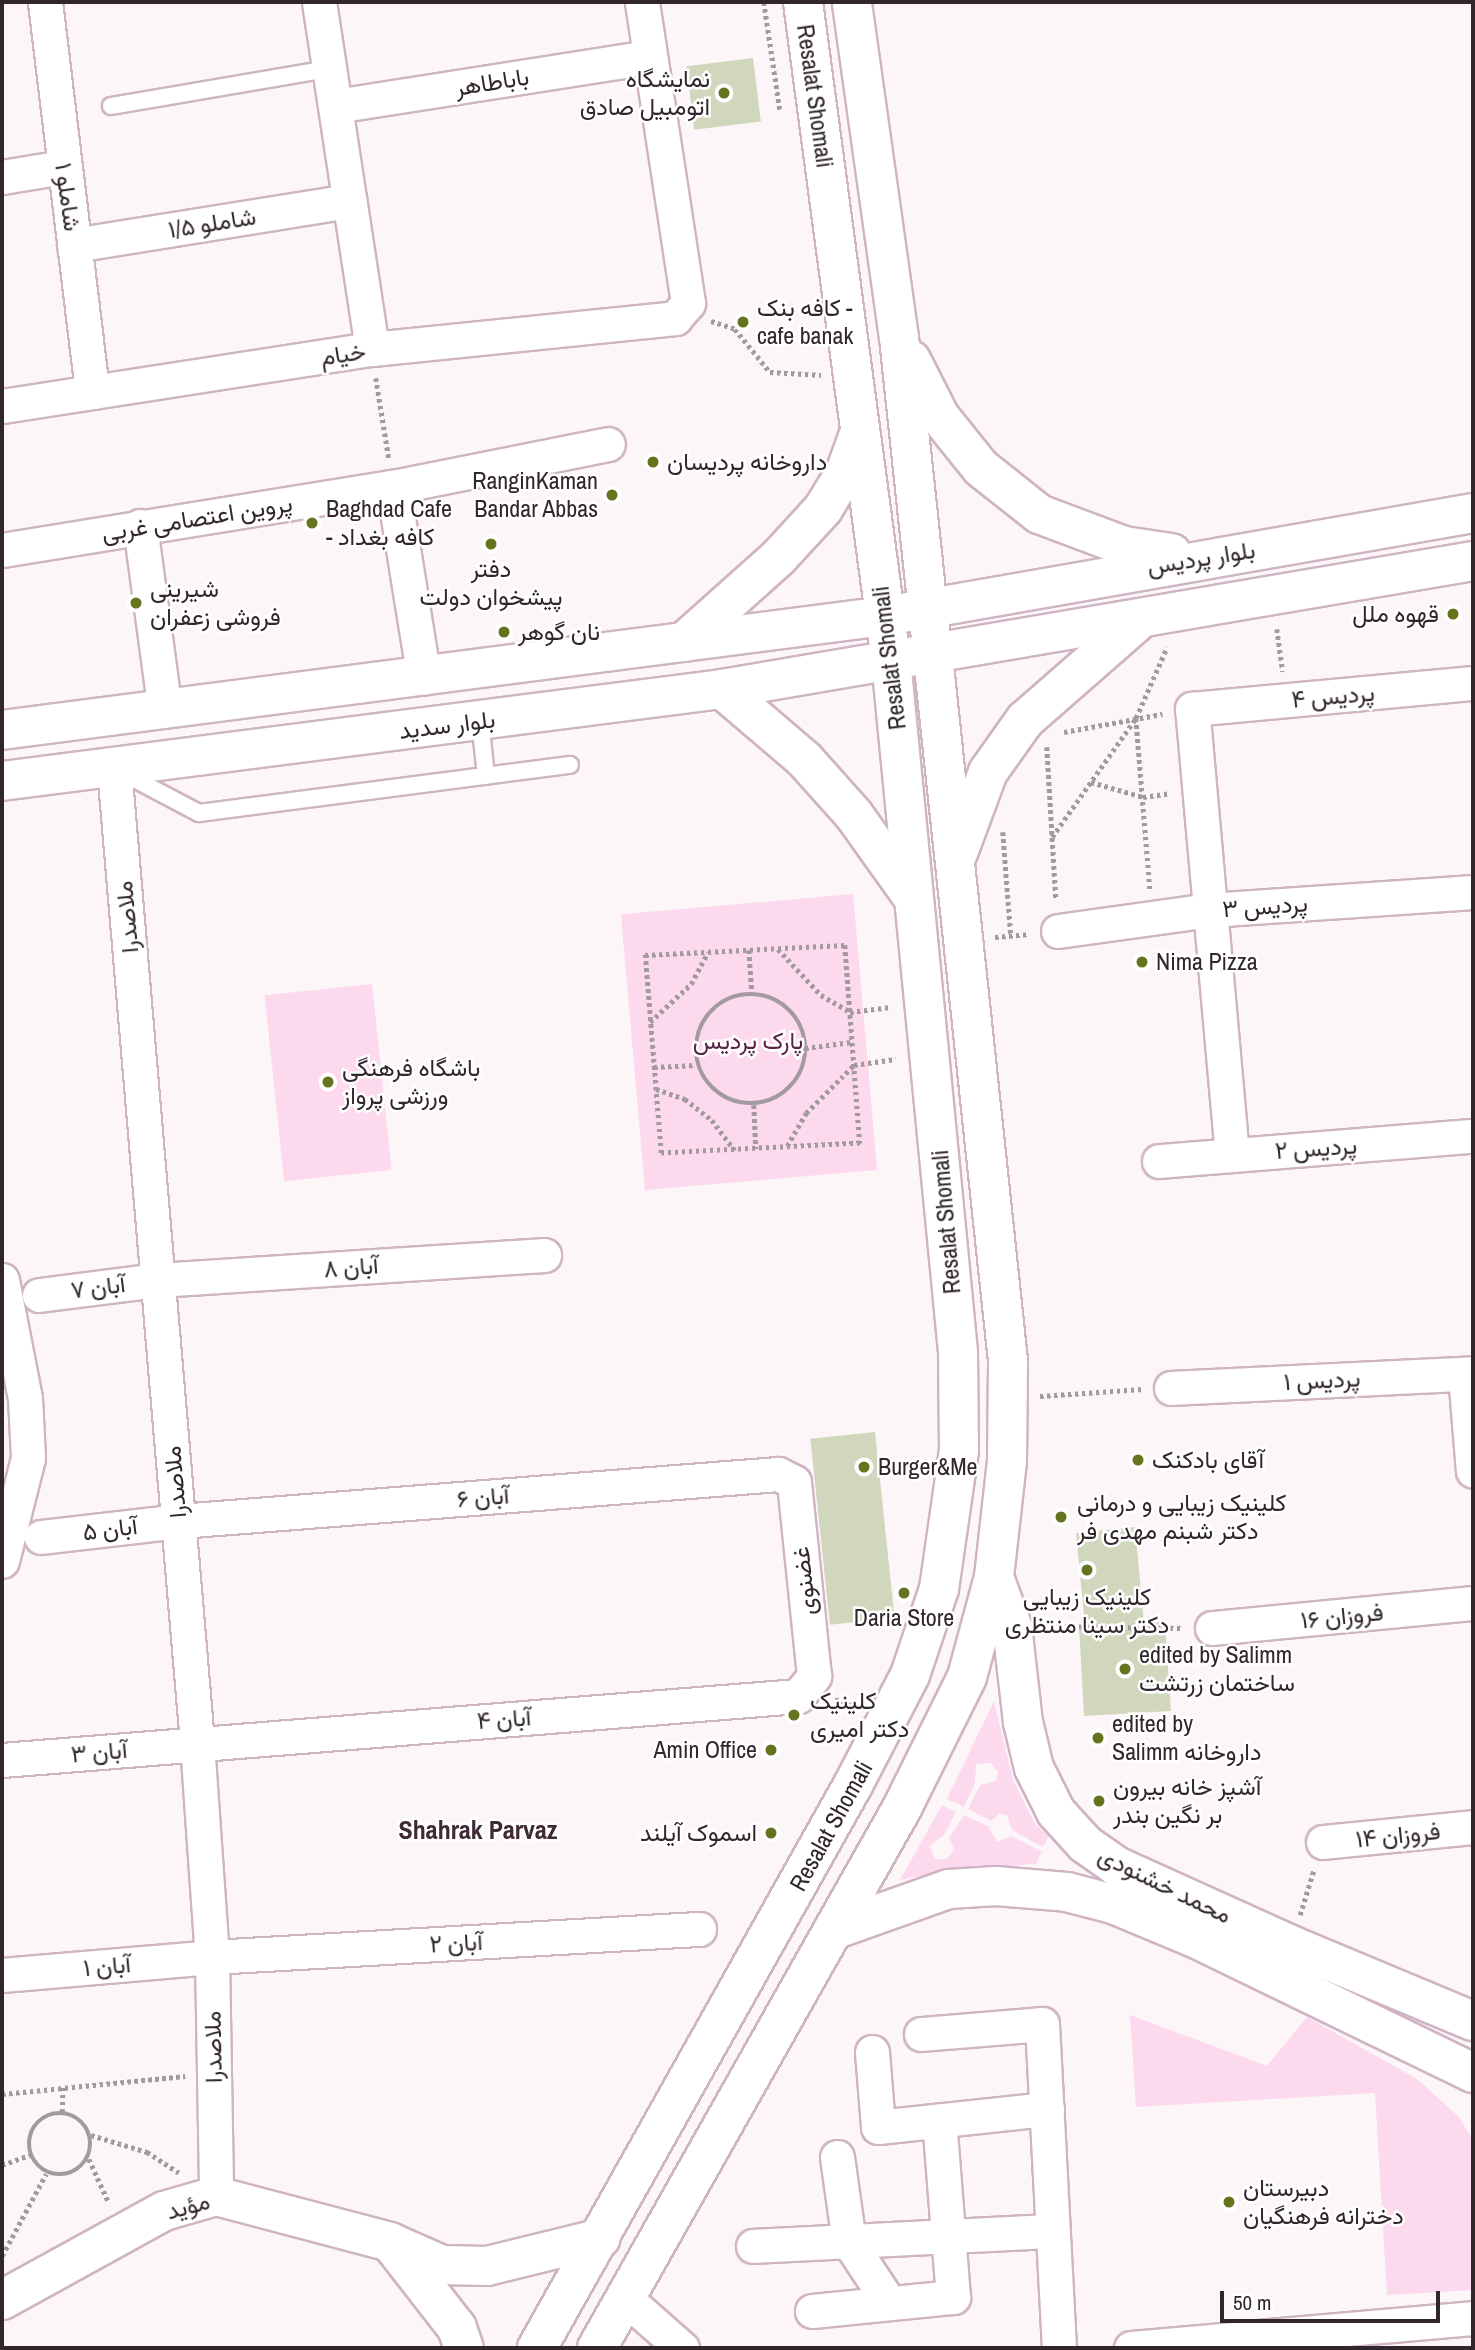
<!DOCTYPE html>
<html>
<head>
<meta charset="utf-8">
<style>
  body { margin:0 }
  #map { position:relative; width:1475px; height:2350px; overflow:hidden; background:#fcf6f9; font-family:"Archivo Narrow",Vazirmatn,sans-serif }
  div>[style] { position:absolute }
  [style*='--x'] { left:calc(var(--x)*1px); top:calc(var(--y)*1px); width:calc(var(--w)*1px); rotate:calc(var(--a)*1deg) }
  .green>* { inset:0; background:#fdd9ed; transform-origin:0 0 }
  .building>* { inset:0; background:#d0d7bc; transform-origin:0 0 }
  .path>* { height:4.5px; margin-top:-2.25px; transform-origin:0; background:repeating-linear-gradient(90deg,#a29a9e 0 3.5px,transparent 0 7px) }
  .path>.ring { margin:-2.25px; padding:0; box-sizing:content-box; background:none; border:4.5px solid #a29a9e; border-radius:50% }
  .roads { filter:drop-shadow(2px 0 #cfb4c3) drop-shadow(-2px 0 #cfb4c3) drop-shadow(0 2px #cfb4c3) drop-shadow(0 -2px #cfb4c3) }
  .service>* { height:16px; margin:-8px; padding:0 8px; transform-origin:8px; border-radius:8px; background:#fff }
  .minor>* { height:33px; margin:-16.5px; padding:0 16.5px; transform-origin:16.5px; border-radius:16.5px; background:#fff }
  .tertiary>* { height:38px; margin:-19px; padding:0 19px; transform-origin:19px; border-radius:19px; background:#fff }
  .secondary>* { height:38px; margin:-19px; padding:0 19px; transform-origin:19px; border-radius:19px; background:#fff }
  .dots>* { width:19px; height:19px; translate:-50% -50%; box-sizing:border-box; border:4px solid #fff; border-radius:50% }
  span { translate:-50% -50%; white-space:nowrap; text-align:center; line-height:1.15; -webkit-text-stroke:5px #fff; paint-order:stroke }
  .poi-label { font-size:24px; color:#30262c }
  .right { translate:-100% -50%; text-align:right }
  .left { translate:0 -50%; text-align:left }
  .street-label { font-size:24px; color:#30262c }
  .park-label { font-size:24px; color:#592546 }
  .neighbourhood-label { font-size:26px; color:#3f2a36; font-weight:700 }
  .frame { position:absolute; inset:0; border:4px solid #30262c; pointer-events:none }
  .scale { position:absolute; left:1220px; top:2291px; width:220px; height:32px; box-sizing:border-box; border:4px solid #30262c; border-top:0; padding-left:9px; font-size:21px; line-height:24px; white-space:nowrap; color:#30262c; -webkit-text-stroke:5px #fff; paint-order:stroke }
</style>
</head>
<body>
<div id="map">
  <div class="green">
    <div style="left:853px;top:894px;width:277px;height:233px;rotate:85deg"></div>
    <div style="left:372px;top:984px;width:187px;height:108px;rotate:84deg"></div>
    <div style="clip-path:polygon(994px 1701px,1013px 1780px,1035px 1824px,1049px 1836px,1043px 1847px,1012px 1830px,1007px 1815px,999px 1814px,991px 1821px,968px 1809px,980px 1785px,996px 1781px,998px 1772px,991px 1763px,976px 1764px,975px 1783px,964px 1807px,947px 1799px)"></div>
    <div style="clip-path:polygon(942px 1805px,956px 1812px,944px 1835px,929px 1846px,935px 1859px,947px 1859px,954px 1849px,949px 1838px,964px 1815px,988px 1826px,997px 1842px,1011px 1836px,1042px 1852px,1036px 1864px,947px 1871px,900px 1880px)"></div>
    <div style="clip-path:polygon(1130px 2015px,1267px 2066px,1307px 2017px,1417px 2079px,1458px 2116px,1473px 2140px,1473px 2290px,1387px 2295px,1375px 2093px,1136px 2107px)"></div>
  </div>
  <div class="building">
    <div style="left:753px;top:58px;width:64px;height:67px;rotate:83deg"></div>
    <div style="left:875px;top:1432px;width:187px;height:65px;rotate:84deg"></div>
    <div style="clip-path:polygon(1135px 1527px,1144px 1623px,1165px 1622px,1171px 1711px,1084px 1716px,1079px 1626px,1085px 1626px,1076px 1533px)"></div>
  </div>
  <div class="path">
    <div style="--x:764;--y:2;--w:110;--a:81.6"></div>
    <div style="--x:711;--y:321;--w:25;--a:18"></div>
    <div style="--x:735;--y:329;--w:55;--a:50.9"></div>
    <div style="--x:770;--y:372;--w:51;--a:3.4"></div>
    <div style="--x:376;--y:378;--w:82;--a:80.9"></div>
    <div style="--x:1277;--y:629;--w:43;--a:82.1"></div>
    <div style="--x:1136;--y:718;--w:172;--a:85.3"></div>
    <div style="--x:1064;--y:732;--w:100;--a:-10.4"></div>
    <div style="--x:1047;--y:747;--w:152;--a:86.6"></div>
    <div style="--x:1091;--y:782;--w:54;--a:16.1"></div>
    <div style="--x:1143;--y:797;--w:27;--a:-8"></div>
    <div style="--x:1003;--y:832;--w:104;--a:85.6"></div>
    <div style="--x:1052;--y:837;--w:146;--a:-54.8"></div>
    <div style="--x:1136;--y:718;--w:77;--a:-66.4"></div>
    <div style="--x:995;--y:937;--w:33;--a:-5"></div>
    <div style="--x:845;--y:945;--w:199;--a:85.7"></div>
    <div style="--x:860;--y:1143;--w:199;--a:177.1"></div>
    <div style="--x:661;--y:1153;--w:199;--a:-94.6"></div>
    <div style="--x:645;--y:955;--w:200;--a:-2.9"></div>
    <div style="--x:778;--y:949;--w:63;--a:46.9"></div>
    <div style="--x:821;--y:995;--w:34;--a:30"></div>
    <div style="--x:850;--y:1012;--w:41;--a:-7"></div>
    <div style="--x:749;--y:950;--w:42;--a:85.9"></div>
    <div class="ring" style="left:696px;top:994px;width:105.5px;height:105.5px"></div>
    <div style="--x:650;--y:1022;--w:56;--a:-42.8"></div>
    <div style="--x:691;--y:984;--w:36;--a:-62"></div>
    <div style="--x:805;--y:1048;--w:47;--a:-7.3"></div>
    <div style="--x:654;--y:1067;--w:42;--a:-2.7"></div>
    <div style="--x:656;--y:1089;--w:31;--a:19"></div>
    <div style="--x:685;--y:1099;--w:34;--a:38"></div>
    <div style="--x:712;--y:1120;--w:38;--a:53"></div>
    <div style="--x:754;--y:1105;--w:44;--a:87.4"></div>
    <div style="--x:787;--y:1146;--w:38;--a:-60"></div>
    <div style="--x:806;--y:1113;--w:68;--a:-45"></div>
    <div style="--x:854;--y:1065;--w:42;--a:-8.1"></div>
    <div style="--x:1040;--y:1396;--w:103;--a:-3.9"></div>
    <div style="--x:1044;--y:1626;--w:139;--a:0.8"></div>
    <div style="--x:835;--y:1699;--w:22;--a:21"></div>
    <div style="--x:1300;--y:1915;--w:48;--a:-73.1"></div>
    <div style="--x:2;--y:2094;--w:184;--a:-5.6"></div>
    <div style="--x:62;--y:2112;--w:25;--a:-88"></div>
    <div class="ring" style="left:29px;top:2113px;width:57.5px;height:57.5px"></div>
    <div style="--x:91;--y:2135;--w:59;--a:16.9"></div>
    <div style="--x:147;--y:2152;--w:38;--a:33"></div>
    <div style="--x:89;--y:2159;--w:48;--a:65.6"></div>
    <div style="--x:2;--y:2165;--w:29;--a:-20"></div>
    <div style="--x:2;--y:2256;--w:93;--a:-61.8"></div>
  </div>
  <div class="roads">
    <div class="service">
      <div style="--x:111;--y:106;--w:220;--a:-9.7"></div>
      <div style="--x:480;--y:720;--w:56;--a:83.9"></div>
      <div style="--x:123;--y:773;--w:86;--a:27.8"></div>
      <div style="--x:199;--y:813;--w:374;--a:-7.4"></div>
    </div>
    <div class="minor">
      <div style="--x:45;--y:2;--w:393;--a:83.1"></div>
      <div style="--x:319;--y:2;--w:351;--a:81.3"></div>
      <div style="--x:336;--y:106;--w:317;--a:-8.9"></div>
      <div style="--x:2;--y:177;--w:62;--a:-9.3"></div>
      <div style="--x:74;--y:245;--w:279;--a:-9.1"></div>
      <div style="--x:2;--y:406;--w:374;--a:-8.8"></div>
      <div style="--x:372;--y:349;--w:305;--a:-5.8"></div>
      <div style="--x:675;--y:318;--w:20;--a:-49"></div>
      <div style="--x:688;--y:303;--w:304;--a:-98.7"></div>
      <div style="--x:393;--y:487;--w:193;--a:80.8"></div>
      <div style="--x:140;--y:526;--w:186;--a:82.3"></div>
      <div style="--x:2;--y:550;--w:396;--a:-9.2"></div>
      <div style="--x:393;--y:487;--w:219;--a:-11.3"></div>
      <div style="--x:114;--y:768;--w:979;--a:85.13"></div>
      <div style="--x:197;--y:1743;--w:215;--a:86"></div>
      <div style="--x:212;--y:1957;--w:239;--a:89"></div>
      <div style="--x:1058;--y:931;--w:152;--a:-7.9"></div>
      <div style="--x:1209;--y:910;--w:265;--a:-3.9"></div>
      <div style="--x:1232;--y:1155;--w:448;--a:-95.1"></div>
      <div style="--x:1192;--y:709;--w:282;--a:-5.3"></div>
      <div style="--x:1159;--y:1161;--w:315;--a:-4.6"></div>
      <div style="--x:2;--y:1280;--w:120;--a:79"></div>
      <div style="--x:25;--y:1398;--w:60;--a:87.1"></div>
      <div style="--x:28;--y:1458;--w:106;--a:104.2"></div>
      <div style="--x:39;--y:1295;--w:120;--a:-7.2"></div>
      <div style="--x:158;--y:1280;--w:387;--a:-3.7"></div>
      <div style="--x:1465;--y:1374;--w:97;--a:85.3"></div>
      <div style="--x:1171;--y:1388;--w:302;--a:-2.8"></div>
      <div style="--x:1212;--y:1628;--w:262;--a:-5.5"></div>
      <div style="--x:2;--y:1760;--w:799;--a:-4.6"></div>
      <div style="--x:798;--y:1696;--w:26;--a:-51"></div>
      <div style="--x:814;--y:1676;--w:195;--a:-95.9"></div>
      <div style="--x:794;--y:1482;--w:18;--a:-153"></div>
      <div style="--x:778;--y:1474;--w:601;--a:175.51"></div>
      <div style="--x:179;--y:1521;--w:139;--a:173.4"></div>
      <div style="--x:1323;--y:1842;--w:151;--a:-5.7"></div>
      <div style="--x:2;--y:1975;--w:211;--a:-4.9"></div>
      <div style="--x:212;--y:1957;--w:488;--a:-3.3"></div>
      <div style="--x:921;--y:2034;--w:121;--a:-4.7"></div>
      <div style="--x:1042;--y:2024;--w:324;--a:87"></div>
      <div style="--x:872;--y:2052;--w:75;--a:85.4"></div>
      <div style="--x:878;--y:2127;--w:170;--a:-6.1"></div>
      <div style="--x:837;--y:2157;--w:86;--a:82"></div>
      <div style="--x:849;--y:2242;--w:71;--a:56.5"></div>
      <div style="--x:753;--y:2246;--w:300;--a:-2.9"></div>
      <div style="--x:625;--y:2298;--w:76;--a:41.3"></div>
      <div style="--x:812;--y:2311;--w:142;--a:-5.7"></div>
      <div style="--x:953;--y:2297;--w:177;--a:-94.5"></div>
      <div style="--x:1131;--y:2348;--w:343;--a:-5"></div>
    </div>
    <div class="tertiary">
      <div style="--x:994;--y:1577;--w:52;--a:69.8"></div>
      <div style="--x:1012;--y:1626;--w:97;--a:83.5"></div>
      <div style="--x:1023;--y:1722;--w:47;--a:76.6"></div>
      <div style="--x:1034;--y:1768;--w:49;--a:63.4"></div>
      <div style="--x:1056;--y:1812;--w:43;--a:47.8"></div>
      <div style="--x:1085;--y:1844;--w:38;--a:35"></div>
      <div style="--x:1116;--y:1866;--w:192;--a:24.3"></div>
      <div style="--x:1291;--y:1945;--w:197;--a:22.7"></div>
      <div style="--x:833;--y:1930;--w:123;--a:-19.5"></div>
      <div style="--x:949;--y:1889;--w:47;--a:-3.7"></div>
      <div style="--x:996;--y:1886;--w:71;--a:4.8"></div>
      <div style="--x:1067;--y:1892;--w:48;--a:14.6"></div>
      <div style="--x:1113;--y:1904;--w:91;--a:22.6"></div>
      <div style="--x:1197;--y:1939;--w:307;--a:25.9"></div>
      <div style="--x:394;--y:2247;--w:103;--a:52.1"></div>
      <div style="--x:457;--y:2328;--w:21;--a:71"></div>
      <div style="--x:2;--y:2300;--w:185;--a:-28.8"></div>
      <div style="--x:164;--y:2211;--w:54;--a:-16.1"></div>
      <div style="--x:216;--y:2196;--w:180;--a:14.8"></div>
      <div style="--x:390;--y:2242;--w:57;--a:23.9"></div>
      <div style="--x:442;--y:2265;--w:45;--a:1.3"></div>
      <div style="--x:487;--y:2266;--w:117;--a:-13.8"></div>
    </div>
    <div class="secondary">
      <div style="--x:911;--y:360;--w:64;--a:63"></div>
      <div style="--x:940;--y:417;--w:65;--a:51.2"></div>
      <div style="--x:981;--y:468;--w:74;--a:38.4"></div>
      <div style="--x:1039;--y:514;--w:91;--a:20.6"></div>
      <div style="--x:1124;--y:546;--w:48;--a:8.5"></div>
      <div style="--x:684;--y:642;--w:127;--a:-41.8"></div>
      <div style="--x:779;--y:557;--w:65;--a:-47.5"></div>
      <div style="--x:823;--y:509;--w:42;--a:-58.6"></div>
      <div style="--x:845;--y:473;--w:41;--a:-70.3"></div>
      <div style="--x:722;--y:689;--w:108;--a:40.5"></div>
      <div style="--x:804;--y:759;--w:75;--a:48.2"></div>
      <div style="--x:854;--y:815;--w:98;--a:54.5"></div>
      <div style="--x:2;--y:730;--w:890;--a:-7.36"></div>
      <div style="--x:885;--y:616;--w:597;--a:-9.94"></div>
      <div style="--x:2;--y:781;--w:726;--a:-7.28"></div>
      <div style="--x:722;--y:689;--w:762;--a:-9.67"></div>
      <div style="--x:958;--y:853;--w:86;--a:-69.7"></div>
      <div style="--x:988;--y:772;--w:64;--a:-54.6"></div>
      <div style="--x:1025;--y:720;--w:150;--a:-41.2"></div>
      <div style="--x:537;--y:2348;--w:646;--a:-60.7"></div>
      <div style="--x:853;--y:1785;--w:124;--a:-62.6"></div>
      <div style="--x:910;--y:1675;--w:91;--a:-71.4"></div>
      <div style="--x:939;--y:1589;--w:140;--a:-81.8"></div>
      <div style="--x:959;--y:1450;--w:98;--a:-90.6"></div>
      <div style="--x:958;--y:1352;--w:695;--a:-95.53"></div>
      <div style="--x:891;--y:660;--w:664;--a:-97.62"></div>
      <div style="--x:597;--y:2348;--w:620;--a:-60.54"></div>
      <div style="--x:902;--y:1808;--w:146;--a:-63.6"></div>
      <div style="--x:967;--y:1677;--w:104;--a:-74.9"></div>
      <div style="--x:994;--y:1577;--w:117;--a:-83.6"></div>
      <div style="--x:1007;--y:1461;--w:100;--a:-89.4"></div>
      <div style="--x:1008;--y:1361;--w:1029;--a:-96.08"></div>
      <div style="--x:899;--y:338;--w:339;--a:-98"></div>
    </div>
  </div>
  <div class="dots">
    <div style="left:724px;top:93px;background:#667420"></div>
    <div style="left:743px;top:322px;background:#667420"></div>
    <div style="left:653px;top:462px;background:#667420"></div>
    <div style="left:612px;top:495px;background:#667420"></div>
    <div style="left:312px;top:523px;background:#667420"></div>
    <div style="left:491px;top:544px;background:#667420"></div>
    <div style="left:136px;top:603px;background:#667420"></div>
    <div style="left:1453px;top:614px;background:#667420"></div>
    <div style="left:504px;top:632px;background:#667420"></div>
    <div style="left:1142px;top:962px;background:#667420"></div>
    <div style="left:328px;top:1082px;background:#667420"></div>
    <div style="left:1138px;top:1460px;background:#667420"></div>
    <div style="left:864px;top:1467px;background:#667420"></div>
    <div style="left:1061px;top:1517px;background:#667420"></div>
    <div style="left:1087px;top:1570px;background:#667420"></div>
    <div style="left:904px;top:1593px;background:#667420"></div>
    <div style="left:1125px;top:1669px;background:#667420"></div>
    <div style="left:794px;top:1715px;background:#667420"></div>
    <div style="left:1098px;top:1738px;background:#667420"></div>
    <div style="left:771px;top:1750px;background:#667420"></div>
    <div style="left:1099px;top:1801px;background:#667420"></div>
    <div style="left:771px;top:1833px;background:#667420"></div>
    <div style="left:1229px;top:2202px;background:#667420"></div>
  </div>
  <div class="poi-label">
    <span class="right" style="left:710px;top:93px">نمایشگاه<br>اتومبیل صادق</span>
    <span class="left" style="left:757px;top:322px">کافه بنک -<br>cafe banak</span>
    <span class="left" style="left:667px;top:462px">داروخانه پردیسان</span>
    <span class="right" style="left:598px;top:495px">RanginKaman<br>Bandar Abbas</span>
    <span class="left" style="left:326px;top:523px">Baghdad Cafe<br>- کافه بغداد</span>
    <span style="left:491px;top:583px">دفتر<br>پیشخوان دولت</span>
    <span class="left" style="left:150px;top:603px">شیرینی<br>فروشی زعفران</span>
    <span class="right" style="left:1439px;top:614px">قهوه ملل</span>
    <span class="left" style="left:518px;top:632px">نان گوهر</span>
    <span class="left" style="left:1156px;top:962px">Nima Pizza</span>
    <span class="left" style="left:342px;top:1082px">باشگاه فرهنگی<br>ورزشی پرواز</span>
    <span class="left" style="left:1152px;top:1460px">آقای بادکنک</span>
    <span class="left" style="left:878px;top:1467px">Burger&amp;Me</span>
    <span class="left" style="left:1077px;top:1517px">کلینیک زیبایی و درمانی<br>دکتر شبنم مهدی فر</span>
    <span style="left:1087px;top:1611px">کلینیک زیبایی<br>دکتر سینا منتظری</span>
    <span style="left:904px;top:1618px">Daria Store</span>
    <span class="left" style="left:1139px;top:1669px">edited by Salimm<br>ساختمان زرتشت</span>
    <span class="left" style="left:810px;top:1715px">کلینیک<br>دکتر امیری</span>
    <span class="left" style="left:1112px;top:1738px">edited by<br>Salimm داروخانه</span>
    <span class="right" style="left:757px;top:1750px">Amin Office</span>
    <span class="left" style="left:1113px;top:1801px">آشپز خانه بیرون<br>بر نگین بندر</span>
    <span class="right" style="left:757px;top:1833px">اسموک آیلند</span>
    <span class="left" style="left:1243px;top:2202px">دبیرستان<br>دخترانه فرهنگیان</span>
  </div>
  <div class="street-label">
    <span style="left:492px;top:82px;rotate:-9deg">باباطاهر</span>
    <span style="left:815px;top:96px;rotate:82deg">Resalat Shomali</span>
    <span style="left:68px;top:197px;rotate:82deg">شاملو ۱</span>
    <span style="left:212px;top:223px;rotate:-9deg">شاملو ۱/۵</span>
    <span style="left:343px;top:354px;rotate:-9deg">خیام</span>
    <span style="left:197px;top:518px;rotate:-9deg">پروین اعتصامی غربی</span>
    <span style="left:1201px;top:558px;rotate:-9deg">بلوار پردیس</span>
    <span style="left:889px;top:658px;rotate:-97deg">Resalat Shomali</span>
    <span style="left:1333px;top:696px;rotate:-5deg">پردیس ۴</span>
    <span style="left:447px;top:725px;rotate:-7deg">بلوار سدید</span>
    <span style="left:1265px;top:906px;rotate:-4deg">پردیس ۳</span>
    <span style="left:127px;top:917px;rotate:-95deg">ملاصدرا</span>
    <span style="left:1316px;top:1148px;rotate:-4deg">پردیس ۲</span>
    <span style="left:946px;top:1222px;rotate:-95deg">Resalat Shomali</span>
    <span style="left:351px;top:1267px;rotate:-4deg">آبان ۸</span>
    <span style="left:98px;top:1287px;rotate:-7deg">آبان ۷</span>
    <span style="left:1322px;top:1380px;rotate:-3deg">پردیس ۱</span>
    <span style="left:175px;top:1482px;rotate:-95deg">ملاصدرا</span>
    <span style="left:483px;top:1497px;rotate:-4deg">آبان ۶</span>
    <span style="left:110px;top:1529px;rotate:-7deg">آبان ۵</span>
    <span style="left:804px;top:1581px;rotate:-96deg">غضنوی</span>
    <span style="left:1342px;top:1616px;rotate:-6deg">فروزان ۱۶</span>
    <span style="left:504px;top:1719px;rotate:-4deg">آبان ۴</span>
    <span style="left:99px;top:1752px;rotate:-5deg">آبان ۳</span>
    <span style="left:831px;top:1826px;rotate:-61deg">Resalat Shomali</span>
    <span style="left:1398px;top:1835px;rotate:-6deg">فروزان ۱۴</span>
    <span style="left:1165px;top:1885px;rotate:26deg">محمد خشنودی</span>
    <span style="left:456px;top:1943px;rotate:-3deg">آبان ۲</span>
    <span style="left:107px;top:1966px;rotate:-5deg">آبان ۱</span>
    <span style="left:213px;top:2047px;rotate:-91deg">ملاصدرا</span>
    <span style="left:188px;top:2206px;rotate:-15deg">مؤید</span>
  </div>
  <div class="park-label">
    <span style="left:748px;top:1041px">پارک پردیس</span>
  </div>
  <div class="neighbourhood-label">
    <span style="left:478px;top:1830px">Shahrak Parvaz</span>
  </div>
  <div class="frame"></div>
  <div class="scale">50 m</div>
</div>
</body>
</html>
